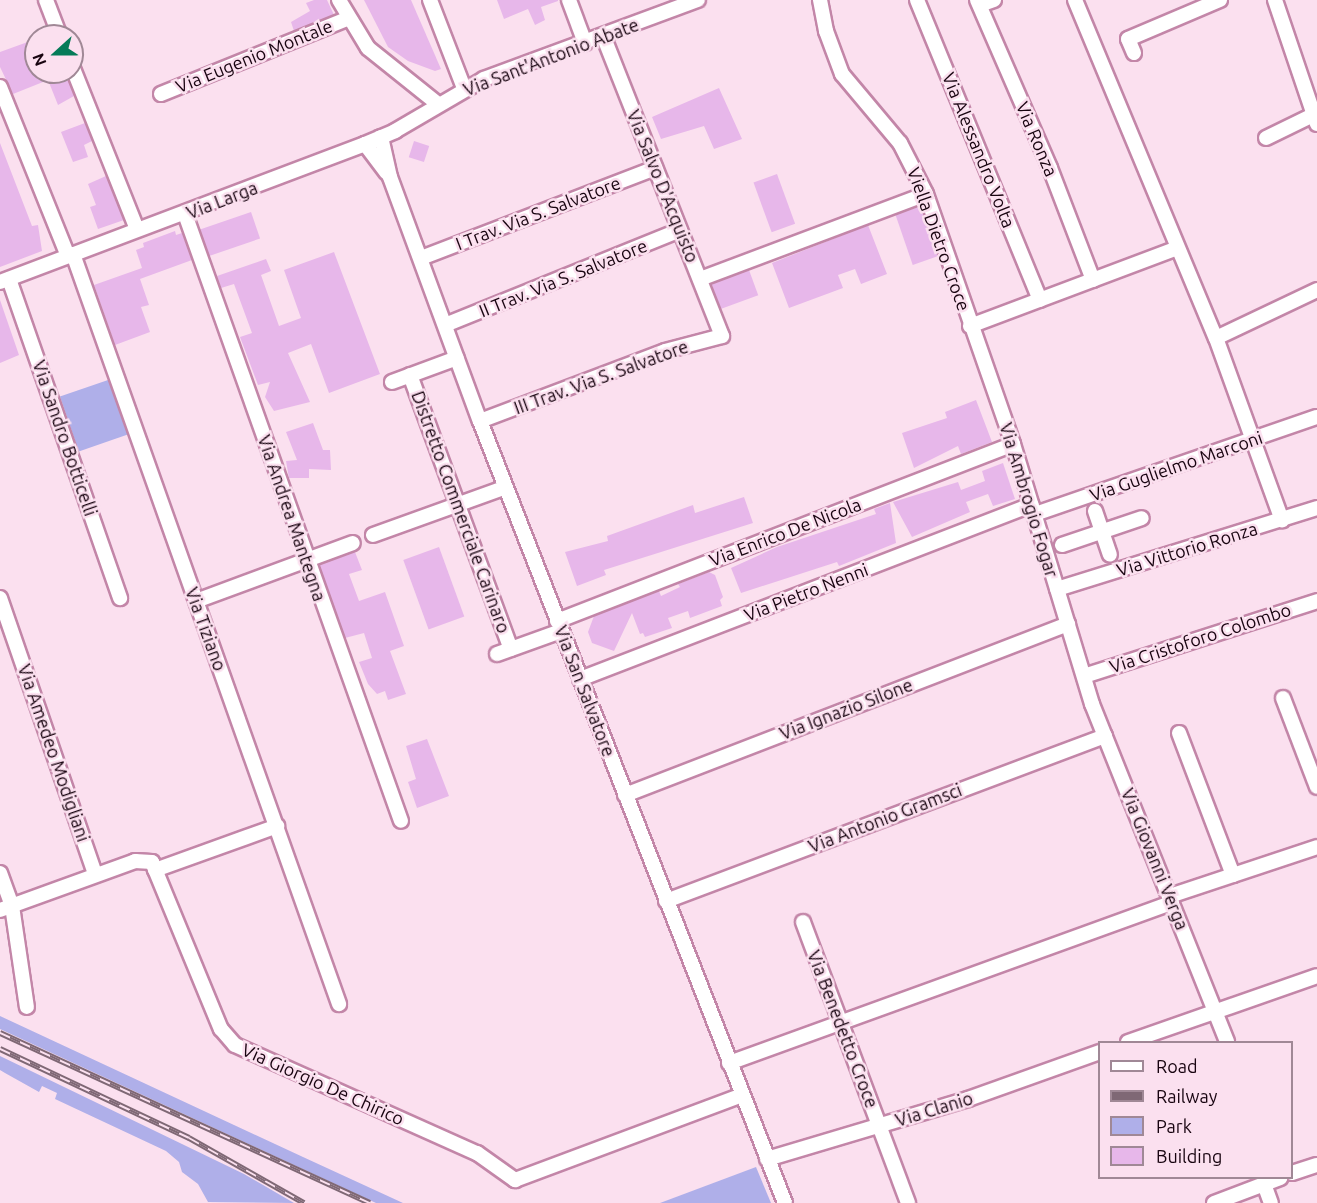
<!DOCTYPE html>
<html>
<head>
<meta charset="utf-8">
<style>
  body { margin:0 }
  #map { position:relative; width:1317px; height:1203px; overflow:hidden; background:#fbe0ef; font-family:Ubuntu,sans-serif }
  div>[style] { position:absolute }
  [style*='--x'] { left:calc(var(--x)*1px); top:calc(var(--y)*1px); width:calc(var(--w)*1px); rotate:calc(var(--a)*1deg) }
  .green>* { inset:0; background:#afafe9; transform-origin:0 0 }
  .building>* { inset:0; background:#e7b7ea; transform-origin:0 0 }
  .roads { filter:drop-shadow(2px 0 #c386a8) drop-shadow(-2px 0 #c386a8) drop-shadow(0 2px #c386a8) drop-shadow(0 -2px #c386a8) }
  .minor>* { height:14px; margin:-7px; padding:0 7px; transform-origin:7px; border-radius:7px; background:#fff }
  .rail>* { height:6px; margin-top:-3px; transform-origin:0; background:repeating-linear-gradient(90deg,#fbe0ef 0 11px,#7f6875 0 22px); box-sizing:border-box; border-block:2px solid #7f6875 }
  span { translate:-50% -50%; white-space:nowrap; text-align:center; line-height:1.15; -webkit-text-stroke:5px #fbe0ef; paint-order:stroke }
  .street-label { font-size:18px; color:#180410 }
  .legend { position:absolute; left:1098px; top:1041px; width:195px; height:138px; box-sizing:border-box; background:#fbe0ef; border:2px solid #a08896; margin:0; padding:8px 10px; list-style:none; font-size:18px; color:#180410 }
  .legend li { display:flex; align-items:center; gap:12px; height:30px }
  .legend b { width:30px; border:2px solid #a08896 }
  .north { position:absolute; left:24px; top:24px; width:60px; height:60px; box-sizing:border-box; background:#fbe0ef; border:2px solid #a08896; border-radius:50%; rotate:249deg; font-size:16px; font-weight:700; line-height:24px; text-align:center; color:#180410 }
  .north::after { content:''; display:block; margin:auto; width:21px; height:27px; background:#057b58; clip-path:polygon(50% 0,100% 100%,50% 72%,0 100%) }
</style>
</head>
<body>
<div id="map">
  <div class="green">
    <div style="left:111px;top:379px;width:58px;height:54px;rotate:71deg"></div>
    <div style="clip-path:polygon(0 1016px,303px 1157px,403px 1203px,376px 1203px,0 1029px)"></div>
    <div style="clip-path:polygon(0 1056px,244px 1174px,294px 1203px,208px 1202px,198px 1184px,182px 1172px,179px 1162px,166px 1151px,55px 1099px,57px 1093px,42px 1086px,39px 1092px,5px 1073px,0 1070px)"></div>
    <div style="clip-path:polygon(756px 1167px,771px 1203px,660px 1203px)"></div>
  </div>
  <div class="building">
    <div style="clip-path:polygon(314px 0,327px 0,334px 15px,294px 31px,291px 22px,310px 11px,306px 3px)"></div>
    <div style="clip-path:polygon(364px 0,411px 0,441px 69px,435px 71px,408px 61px,388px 47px)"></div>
    <div style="clip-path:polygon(497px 0,558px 0,558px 1px,541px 7px,545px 20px,535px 25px,528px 9px,504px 19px)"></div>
    <div style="clip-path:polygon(36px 39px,36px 72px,65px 72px,74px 96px,58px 105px,48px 80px,13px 94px,0 67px,0 52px)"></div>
    <div style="clip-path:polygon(719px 88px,742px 139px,714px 149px,704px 126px,661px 139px,652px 117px)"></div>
    <div style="clip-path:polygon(85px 123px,92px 141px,84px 145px,88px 157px,73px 162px,61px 132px)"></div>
    <div style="left:414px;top:141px;width:16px;height:17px;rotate:18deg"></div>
    <div style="clip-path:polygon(0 143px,32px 226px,38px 225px,42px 251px,0 267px)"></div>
    <div style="left:777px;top:174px;width:53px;height:25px;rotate:70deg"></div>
    <div style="clip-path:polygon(106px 176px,124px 220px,98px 229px,90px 207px,96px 205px,88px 184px)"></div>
    <div style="left:921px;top:206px;width:53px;height:27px;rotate:71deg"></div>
    <div style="left:251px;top:212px;width:28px;height:54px;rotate:71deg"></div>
    <div style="clip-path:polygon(868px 225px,887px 274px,861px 284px,855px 269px,838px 275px,843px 288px,789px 308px,772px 263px)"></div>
    <div style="clip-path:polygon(175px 231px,176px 235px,182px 233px,192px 260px,140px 279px,149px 305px,141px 307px,150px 332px,115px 345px,94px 285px,142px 268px,136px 250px,144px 247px,143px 243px)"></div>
    <div style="clip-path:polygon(334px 252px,380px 374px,329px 393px,311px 344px,288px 353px,310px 402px,274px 411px,265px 397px,270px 382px,258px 385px,240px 337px,252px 333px,234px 284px,221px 288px,217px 276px,266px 259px,271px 271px,261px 275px,279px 326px,301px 318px,284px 270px)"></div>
    <div style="left:749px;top:270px;width:27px;height:40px;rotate:70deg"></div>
    <div style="clip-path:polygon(0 300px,19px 355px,0 363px)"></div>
    <div style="clip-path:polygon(976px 400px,992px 442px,961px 454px,958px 446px,914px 468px,902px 433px,947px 418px,945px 412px)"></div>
    <div style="clip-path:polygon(313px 423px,323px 450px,330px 450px,331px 470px,309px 469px,309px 478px,289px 478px,286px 461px,297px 460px,286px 432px)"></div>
    <div style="clip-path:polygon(1003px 463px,1015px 499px,993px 506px,988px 494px,966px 502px,970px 512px,912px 537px,893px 502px,958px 482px,961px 490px,985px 481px,982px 471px)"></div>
    <div style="clip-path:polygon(744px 497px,753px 523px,604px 570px,606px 575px,577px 586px,565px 552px,608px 541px,607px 536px,693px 505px,695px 513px)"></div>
    <div style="clip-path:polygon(890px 503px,896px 543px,839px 566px,837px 562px,741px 593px,731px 568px,777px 547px,876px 514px,874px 509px)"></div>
    <div style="left:439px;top:547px;width:74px;height:38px;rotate:70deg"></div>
    <div style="clip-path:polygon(355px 552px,362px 570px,349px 574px,359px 601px,385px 592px,404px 646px,390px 651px,406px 694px,388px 700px,385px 691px,377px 694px,368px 684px,359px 662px,372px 658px,364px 633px,345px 638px,319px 565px)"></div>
    <div style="clip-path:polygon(709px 572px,715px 575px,723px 597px,720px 600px,722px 606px,690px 618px,688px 611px,668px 618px,672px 628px,645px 637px,643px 633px,640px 634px,632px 613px,614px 651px,592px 643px,588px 632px,594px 616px,659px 591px,661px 596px,680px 587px,678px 584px)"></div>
    <div style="clip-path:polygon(427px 739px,449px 796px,417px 808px,408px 782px,416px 779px,406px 746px)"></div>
  </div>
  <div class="roads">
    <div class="minor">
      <div style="--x:46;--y:0;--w:39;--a:69"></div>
      <div style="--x:339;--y:0;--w:56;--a:58.9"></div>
      <div style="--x:368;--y:48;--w:90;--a:38.7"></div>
      <div style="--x:430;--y:0;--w:94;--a:68.9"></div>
      <div style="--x:569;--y:0;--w:46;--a:69.6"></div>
      <div style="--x:820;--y:0;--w:32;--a:79"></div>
      <div style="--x:826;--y:31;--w:46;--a:69.6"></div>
      <div style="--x:842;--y:74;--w:90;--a:50"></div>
      <div style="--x:900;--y:143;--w:57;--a:63"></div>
      <div style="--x:926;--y:194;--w:265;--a:70.8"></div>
      <div style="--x:1013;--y:444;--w:272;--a:73.1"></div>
      <div style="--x:1092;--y:704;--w:364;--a:68.2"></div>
      <div style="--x:917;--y:0;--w:324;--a:67.7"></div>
      <div style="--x:977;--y:0;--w:183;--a:66.5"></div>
      <div style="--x:1050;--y:168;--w:120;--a:69"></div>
      <div style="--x:1075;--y:0;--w:366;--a:67.4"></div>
      <div style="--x:1216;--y:338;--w:194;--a:70.1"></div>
      <div style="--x:1275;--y:0;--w:131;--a:71.3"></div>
      <div style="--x:980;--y:5;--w:15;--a:-20"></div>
      <div style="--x:1134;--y:53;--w:15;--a:-113"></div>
      <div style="--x:1128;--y:39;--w:100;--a:-23"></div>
      <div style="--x:72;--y:66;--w:175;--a:68.3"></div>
      <div style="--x:0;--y:87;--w:182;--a:68.1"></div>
      <div style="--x:161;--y:94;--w:201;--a:-22"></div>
      <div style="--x:381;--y:137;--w:41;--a:77.3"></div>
      <div style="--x:390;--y:177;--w:260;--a:69.8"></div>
      <div style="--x:480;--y:421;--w:839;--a:68.69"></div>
      <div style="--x:1266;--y:138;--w:57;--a:-26.1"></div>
      <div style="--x:365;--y:144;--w:36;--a:53"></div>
      <div style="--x:185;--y:214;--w:644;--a:70.41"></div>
      <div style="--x:73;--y:254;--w:796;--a:70.47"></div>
      <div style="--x:421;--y:258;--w:251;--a:-21"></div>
      <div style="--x:9;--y:279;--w:338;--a:70.8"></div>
      <div style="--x:700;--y:279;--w:241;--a:-20.6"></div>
      <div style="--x:0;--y:282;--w:390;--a:-20.7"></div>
      <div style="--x:365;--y:144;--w:33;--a:-23"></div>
      <div style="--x:395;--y:131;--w:103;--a:-30.3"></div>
      <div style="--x:484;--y:79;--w:228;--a:-20.3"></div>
      <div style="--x:445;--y:325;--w:253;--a:-22"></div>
      <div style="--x:970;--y:326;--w:221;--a:-20.6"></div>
      <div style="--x:1216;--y:338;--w:112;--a:-25.4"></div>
      <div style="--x:410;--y:375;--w:292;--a:69.8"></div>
      <div style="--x:392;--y:382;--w:69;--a:-20.3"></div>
      <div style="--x:480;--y:421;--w:198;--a:-20.7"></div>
      <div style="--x:665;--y:351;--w:59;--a:-14.7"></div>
      <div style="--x:722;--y:336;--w:323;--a:-111.6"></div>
      <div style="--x:1095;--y:511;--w:46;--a:71.2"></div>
      <div style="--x:1035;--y:514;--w:298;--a:-19"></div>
      <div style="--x:373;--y:535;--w:141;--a:-19.8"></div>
      <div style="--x:1062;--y:545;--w:84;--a:-18.6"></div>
      <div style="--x:1057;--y:589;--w:272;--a:-17.3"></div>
      <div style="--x:0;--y:598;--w:292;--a:71"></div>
      <div style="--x:196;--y:601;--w:167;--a:-20.3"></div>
      <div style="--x:557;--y:621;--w:489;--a:-21.2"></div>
      <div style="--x:497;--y:654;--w:68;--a:-19.8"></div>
      <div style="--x:1084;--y:676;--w:245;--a:-17.8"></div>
      <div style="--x:580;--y:679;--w:484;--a:-21.1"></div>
      <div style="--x:1283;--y:698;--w:95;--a:69.1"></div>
      <div style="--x:1179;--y:733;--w:152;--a:69.2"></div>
      <div style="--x:625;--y:795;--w:475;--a:-21.1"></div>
      <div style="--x:155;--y:870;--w:130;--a:-19.8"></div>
      <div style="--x:0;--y:873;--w:35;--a:70"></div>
      <div style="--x:12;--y:906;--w:102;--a:81.6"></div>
      <div style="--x:1170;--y:896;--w:155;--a:-18.4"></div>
      <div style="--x:666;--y:901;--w:469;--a:-20.6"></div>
      <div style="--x:0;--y:910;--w:144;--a:-19.9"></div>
      <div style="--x:135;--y:861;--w:17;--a:3"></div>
      <div style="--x:152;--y:862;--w:181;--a:67.6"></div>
      <div style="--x:221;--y:1029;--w:21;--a:49"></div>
      <div style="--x:235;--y:1045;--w:265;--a:24.1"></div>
      <div style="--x:477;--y:1153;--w:47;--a:35.4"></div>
      <div style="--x:515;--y:1180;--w:242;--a:-20.5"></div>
      <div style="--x:803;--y:922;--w:300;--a:69.5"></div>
      <div style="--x:1128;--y:1042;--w:200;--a:-19.2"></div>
      <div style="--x:729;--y:1063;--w:471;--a:-19.9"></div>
      <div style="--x:767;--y:1159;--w:210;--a:-16.6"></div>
      <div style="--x:968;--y:1099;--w:140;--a:-19.6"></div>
      <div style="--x:1292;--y:1173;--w:26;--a:-18"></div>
      <div style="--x:1264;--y:1184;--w:20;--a:70"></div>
      <div style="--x:1214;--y:1203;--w:71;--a:-20.7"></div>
    </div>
  </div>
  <div class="rail">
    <div style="--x:0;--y:1033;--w:407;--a:24.7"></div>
    <div style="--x:0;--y:1049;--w:209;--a:25.2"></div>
    <div style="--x:189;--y:1138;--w:132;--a:29.5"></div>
  </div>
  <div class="street-label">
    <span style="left:254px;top:56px;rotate:-22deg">Via Eugenio Montale</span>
    <span style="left:551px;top:57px;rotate:-21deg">Via Sant'Antonio Abate</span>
    <span style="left:1037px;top:139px;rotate:67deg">Via Ronza</span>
    <span style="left:979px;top:150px;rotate:68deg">Via Alessandro Volta</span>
    <span style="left:663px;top:186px;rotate:68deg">Via Salvo D'Acquisto</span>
    <span style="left:222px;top:200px;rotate:-21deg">Via Larga</span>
    <span style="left:538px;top:213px;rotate:-21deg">I Trav. Via S. Salvatore</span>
    <span style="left:939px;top:239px;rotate:70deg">Viella Dietro Croce</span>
    <span style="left:563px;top:278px;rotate:-22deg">II Trav. Via S. Salvatore</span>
    <span style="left:601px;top:377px;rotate:-20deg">III Trav. Via S. Salvatore</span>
    <span style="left:65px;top:438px;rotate:71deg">Via Sandro Botticelli</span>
    <span style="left:1176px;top:466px;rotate:-19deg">Via Guglielmo Marconi</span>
    <span style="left:1029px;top:500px;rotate:73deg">Via Ambrogio Fogar</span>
    <span style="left:461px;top:512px;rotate:70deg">Distretto Commerciale Carinaro</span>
    <span style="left:292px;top:518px;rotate:71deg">Via Andrea Mantegna</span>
    <span style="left:785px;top:532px;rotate:-21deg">Via Enrico De Nicola</span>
    <span style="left:1187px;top:549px;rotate:-17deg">Via Vittorio Ronza</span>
    <span style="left:806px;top:592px;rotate:-21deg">Via Pietro Nenni</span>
    <span style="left:206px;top:629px;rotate:70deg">Via Tiziano</span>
    <span style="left:1200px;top:638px;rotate:-18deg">Via Cristoforo Colombo</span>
    <span style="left:585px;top:691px;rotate:69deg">Via San Salvatore</span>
    <span style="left:846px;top:709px;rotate:-21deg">Via Ignazio Silone</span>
    <span style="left:54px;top:753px;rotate:71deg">Via Amedeo Modigliani</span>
    <span style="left:885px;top:818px;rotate:-21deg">Via Antonio Gramsci</span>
    <span style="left:1155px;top:859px;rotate:68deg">Via Giovanni Verga</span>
    <span style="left:843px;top:1029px;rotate:69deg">Via Benedetto Croce</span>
    <span style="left:323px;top:1084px;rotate:24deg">Via Giorgio De Chirico</span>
    <span style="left:934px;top:1109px;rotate:-17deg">Via Clanio</span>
  </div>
  <ul class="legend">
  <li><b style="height:8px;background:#fff"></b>Road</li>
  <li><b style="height:8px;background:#7f6875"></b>Railway</li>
  <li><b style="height:16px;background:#afafe9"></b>Park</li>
  <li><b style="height:16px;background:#e7b7ea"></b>Building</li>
  </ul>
  <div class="north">N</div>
</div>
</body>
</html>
